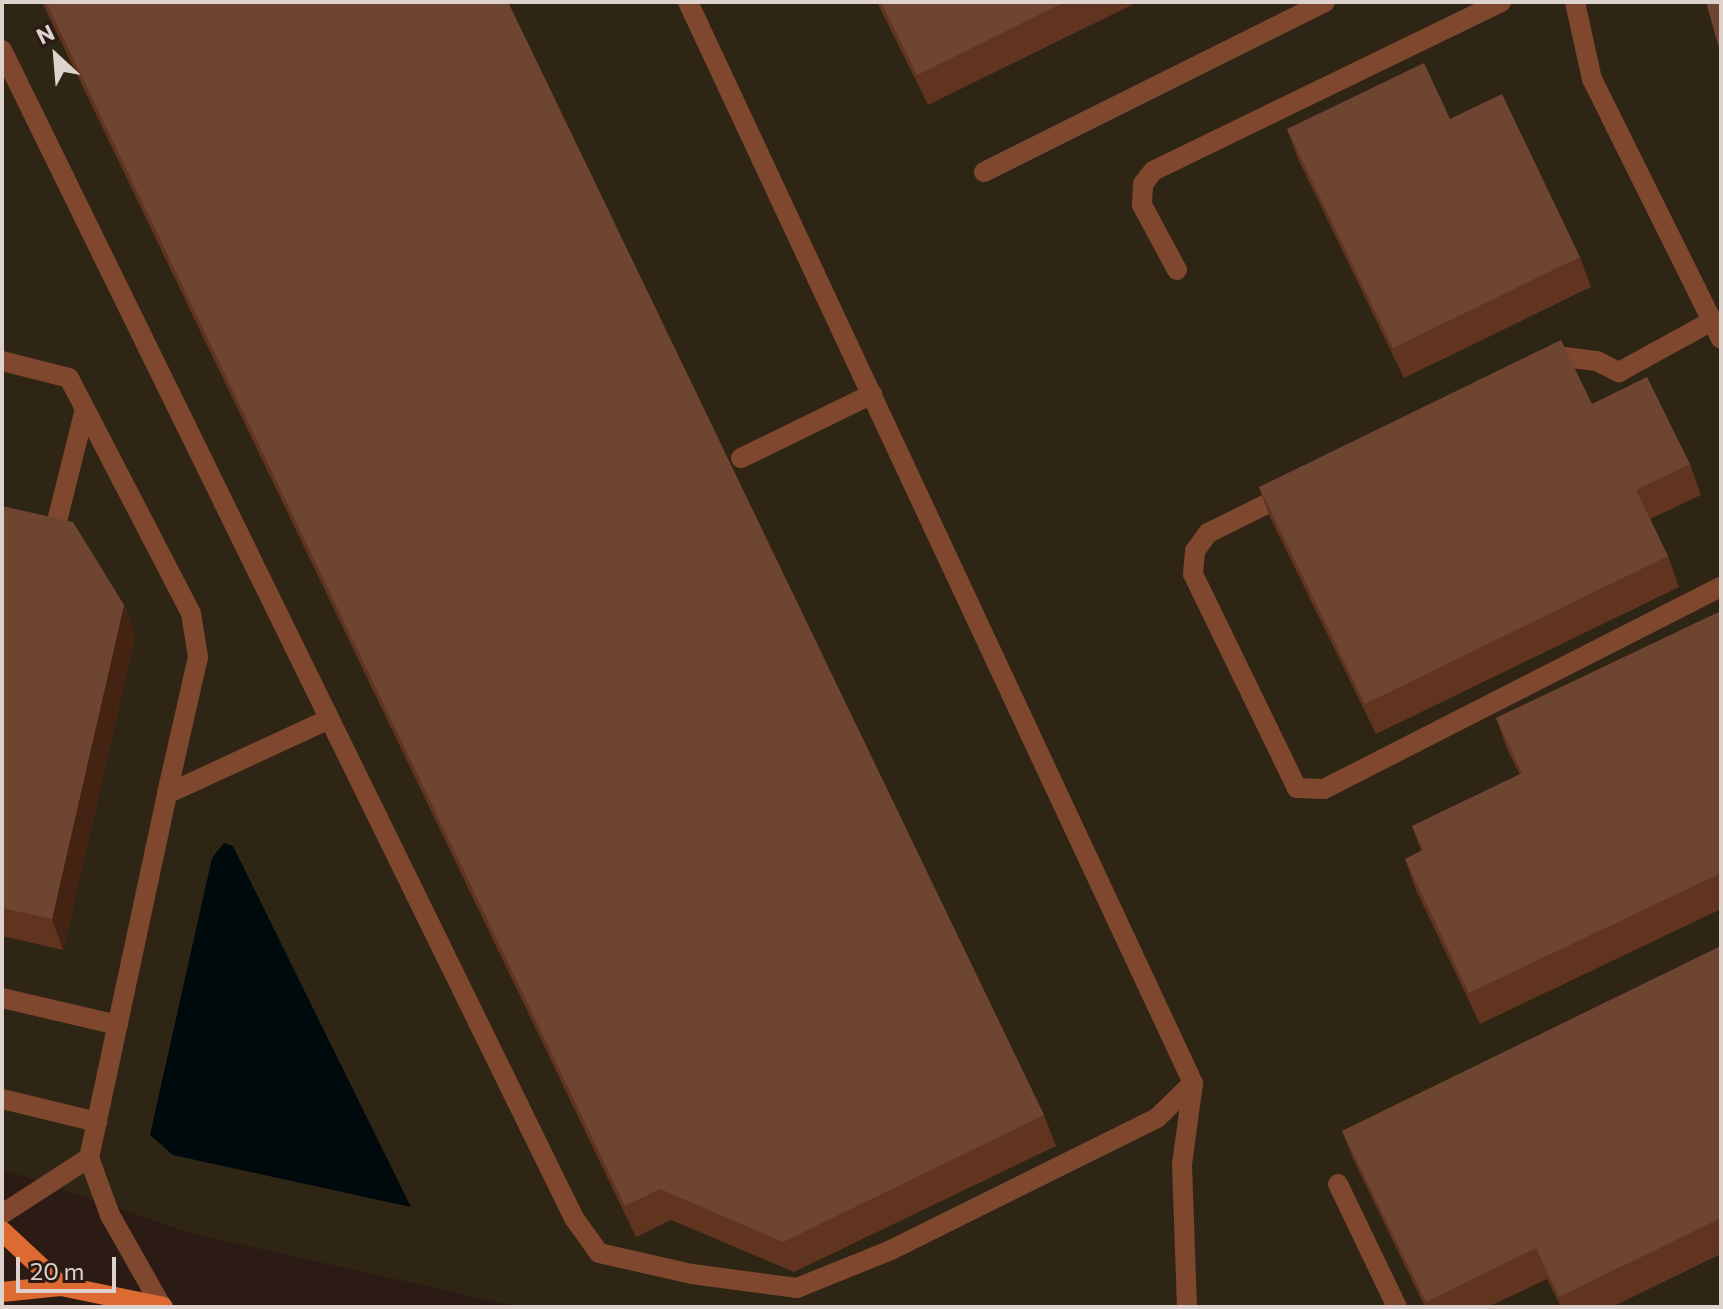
<!DOCTYPE html>
<html>
<head>
<meta charset="utf-8">
<style>
  body { margin:0 }
  #map { position:relative; width:1723px; height:1309px; overflow:hidden; background:#2b1b14; font-family:Commissioner,sans-serif }
  div>[style] { position:absolute }
  [style*='--x'] { left:calc(var(--x)*1px); top:calc(var(--y)*1px); width:calc(var(--w)*1px); rotate:calc(var(--a)*1deg) }
  .commercial>* { inset:0; background:#2f2515 }
  .water>* { inset:0; background:#00090c }
  .minor>* { height:20px; margin:-10px; padding:0 10px; transform-origin:10px; border-radius:10px; background:#7e472e }
  .major>* { height:20px; margin:-10px; padding:0 10px; transform-origin:10px; border-radius:10px; background:#dd6a31 }
  .wall>* { inset:0; background:#60341e }
  .shaded-wall>* { inset:0; background:#452312 }
  .building>* { inset:0; background:#6e4531 }
  span { translate:-50% -50%; white-space:nowrap; text-align:center; line-height:1.15; -webkit-text-stroke:6px #2b1b14; paint-order:stroke }
  .frame { position:absolute; inset:0; border:4px solid #ddd2cd; pointer-events:none }
  .north { position:absolute; left:16px; top:16px; width:80px; height:80px; -webkit-text-stroke:6px #2b1b14; paint-order:stroke; rotate:334deg; font-size:22px; font-weight:700; line-height:32px; text-align:center; color:#ddd2cd }
  .north::after { content:''; display:block; margin:auto; width:28px; height:36px; background:#ddd2cd; clip-path:polygon(50% 0,100% 100%,50% 72%,0 100%) }
  .scale { position:absolute; left:16px; top:1257px; width:100px; height:36px; box-sizing:border-box; border:4px solid #ddd2cd; border-top:0; padding-left:10px; font-size:24px; line-height:28px; white-space:nowrap; color:#ddd2cd; -webkit-text-stroke:6px #2b1b14; paint-order:stroke }
</style>
</head>
<body>
<div id="map">
  <div class="commercial">
    <div style="clip-path:polygon(2px 2px,1721px 2px,1721px 1307px,519px 1307px,190px 1233px,2px 1169px)"></div>
  </div>
  <div class="water">
    <div style="clip-path:polygon(224px 843px,233px 846px,411px 1207px,173px 1155px,150px 1135px,212px 858px)"></div>
  </div>
  <div class="minor">
    <div style="--x:688;--y:2;--w:1193;--a:64.96"></div>
    <div style="--x:1193;--y:1083;--w:82;--a:97.7"></div>
    <div style="--x:1182;--y:1164;--w:143;--a:88"></div>
    <div style="--x:1575;--y:2;--w:79;--a:77.6"></div>
    <div style="--x:1592;--y:79;--w:290;--a:63.6"></div>
    <div style="--x:2;--y:50;--w:1301;--a:63.91"></div>
    <div style="--x:574;--y:1218;--w:43;--a:54.5"></div>
    <div style="--x:599;--y:1253;--w:95;--a:12.7"></div>
    <div style="--x:692;--y:1274;--w:106;--a:7.6"></div>
    <div style="--x:797;--y:1288;--w:101;--a:-22"></div>
    <div style="--x:891;--y:1250;--w:297;--a:-26.4"></div>
    <div style="--x:1157;--y:1118;--w:50;--a:-44.2"></div>
    <div style="--x:984;--y:172;--w:381;--a:-26.5"></div>
    <div style="--x:1177;--y:270;--w:74;--a:-118.3"></div>
    <div style="--x:1142;--y:205;--w:21;--a:-87"></div>
    <div style="--x:1143;--y:184;--w:16;--a:-52"></div>
    <div style="--x:1153;--y:171;--w:387;--a:-25.9"></div>
    <div style="--x:2;--y:361;--w:69;--a:14.2"></div>
    <div style="--x:69;--y:378;--w:265;--a:62.6"></div>
    <div style="--x:191;--y:613;--w:45;--a:81"></div>
    <div style="--x:198;--y:657;--w:140;--a:102.8"></div>
    <div style="--x:1546;--y:366;--w:20;--a:-27"></div>
    <div style="--x:1564;--y:357;--w:33;--a:7"></div>
    <div style="--x:1597;--y:361;--w:25;--a:27"></div>
    <div style="--x:1619;--y:372;--w:106;--a:-28.7"></div>
    <div style="--x:741;--y:458;--w:146;--a:-26"></div>
    <div style="--x:1287;--y:494;--w:88;--a:153.7"></div>
    <div style="--x:1208;--y:533;--w:22;--a:126"></div>
    <div style="--x:1195;--y:551;--w:23;--a:95"></div>
    <div style="--x:1193;--y:574;--w:238;--a:64.1"></div>
    <div style="--x:1297;--y:788;--w:27;--a:2"></div>
    <div style="--x:1324;--y:789;--w:445;--a:-27"></div>
    <div style="--x:57;--y:521;--w:115;--a:-76"></div>
    <div style="--x:2;--y:998;--w:119;--a:13.1"></div>
    <div style="--x:2;--y:1099;--w:98;--a:13.6"></div>
    <div style="--x:1338;--y:1184;--w:136;--a:64.4"></div>
    <div style="--x:2;--y:1214;--w:103;--a:-32.8"></div>
    <div style="--x:162;--y:1307;--w:106;--a:-119.5"></div>
    <div style="--x:110;--y:1215;--w:61;--a:-110.2"></div>
    <div style="--x:89;--y:1158;--w:372;--a:-77.9"></div>
    <div style="--x:167;--y:794;--w:179;--a:-24.8"></div>
  </div>
  <div class="major">
    <div style="--x:2;--y:1231;--w:81;--a:43"></div>
    <div style="--x:2;--y:1292;--w:59;--a:-5.8"></div>
    <div style="--x:61;--y:1286;--w:104;--a:11.6"></div>
  </div>
  <div class="wall">
    <div style="clip-path:polygon(42px 2px,508px 2px,1044px 1115px,1056px 1146px,794px 1272px,671px 1220px,636px 1237px)"></div>
    <div style="clip-path:polygon(877px 2px,1138px 2px,928px 105px)"></div>
    <div style="clip-path:polygon(1450px 119px,1580px 257px,1591px 287px,1404px 378px,1298px 159px,1287px 129px)"></div>
    <div style="clip-path:polygon(1592px 404px,1690px 464px,1701px 495px,1650px 519px,1668px 556px,1679px 587px,1376px 734px,1270px 517px,1259px 487px)"></div>
    <div style="clip-path:polygon(2px 506px,124px 605px,135px 636px,63px 950px,2px 936px)"></div>
    <div style="clip-path:polygon(1721px 611px,1721px 909px,1480px 1024px,1416px 890px,1405px 859px,1421px 851px,1412px 826px,1520px 775px,1507px 749px,1496px 718px)"></div>
    <div style="clip-path:polygon(1721px 946px,1721px 1254px,1612px 1307px,1561px 1307px,1547px 1279px,1488px 1307px,1425px 1307px,1354px 1161px,1342px 1131px)"></div>
  </div>
  <div class="shaded-wall">
    <div style="clip-path:polygon(124px 605px,135px 636px,63px 950px,52px 919px)"></div>
  </div>
  <div class="building">
    <div style="clip-path:polygon(46px 2px,508px 2px,1044px 1115px,783px 1242px,660px 1189px,625px 1206px)"></div>
    <div style="clip-path:polygon(881px 2px,1065px 2px,917px 75px)"></div>
    <div style="clip-path:polygon(1706px 2px,1721px 2px,1721px 55px)"></div>
    <div style="clip-path:polygon(1424px 63px,1450px 119px,1502px 94px,1580px 257px,1393px 348px,1287px 129px)"></div>
    <div style="clip-path:polygon(1561px 340px,1592px 404px,1647px 377px,1690px 464px,1636px 490px,1668px 556px,1365px 704px,1259px 487px)"></div>
    <div style="clip-path:polygon(2px 506px,73px 522px,124px 605px,52px 919px,2px 908px)"></div>
    <div style="clip-path:polygon(1721px 611px,1721px 873px,1469px 993px,1405px 859px,1423px 850px,1412px 826px,1522px 773px,1496px 718px)"></div>
    <div style="clip-path:polygon(1721px 946px,1721px 1218px,1559px 1297px,1536px 1248px,1426px 1302px,1342px 1131px)"></div>
  </div>
  <div class="frame"></div>
  <div class="north">N</div>
  <div class="scale">20 m</div>
</div>
</body>
</html>
